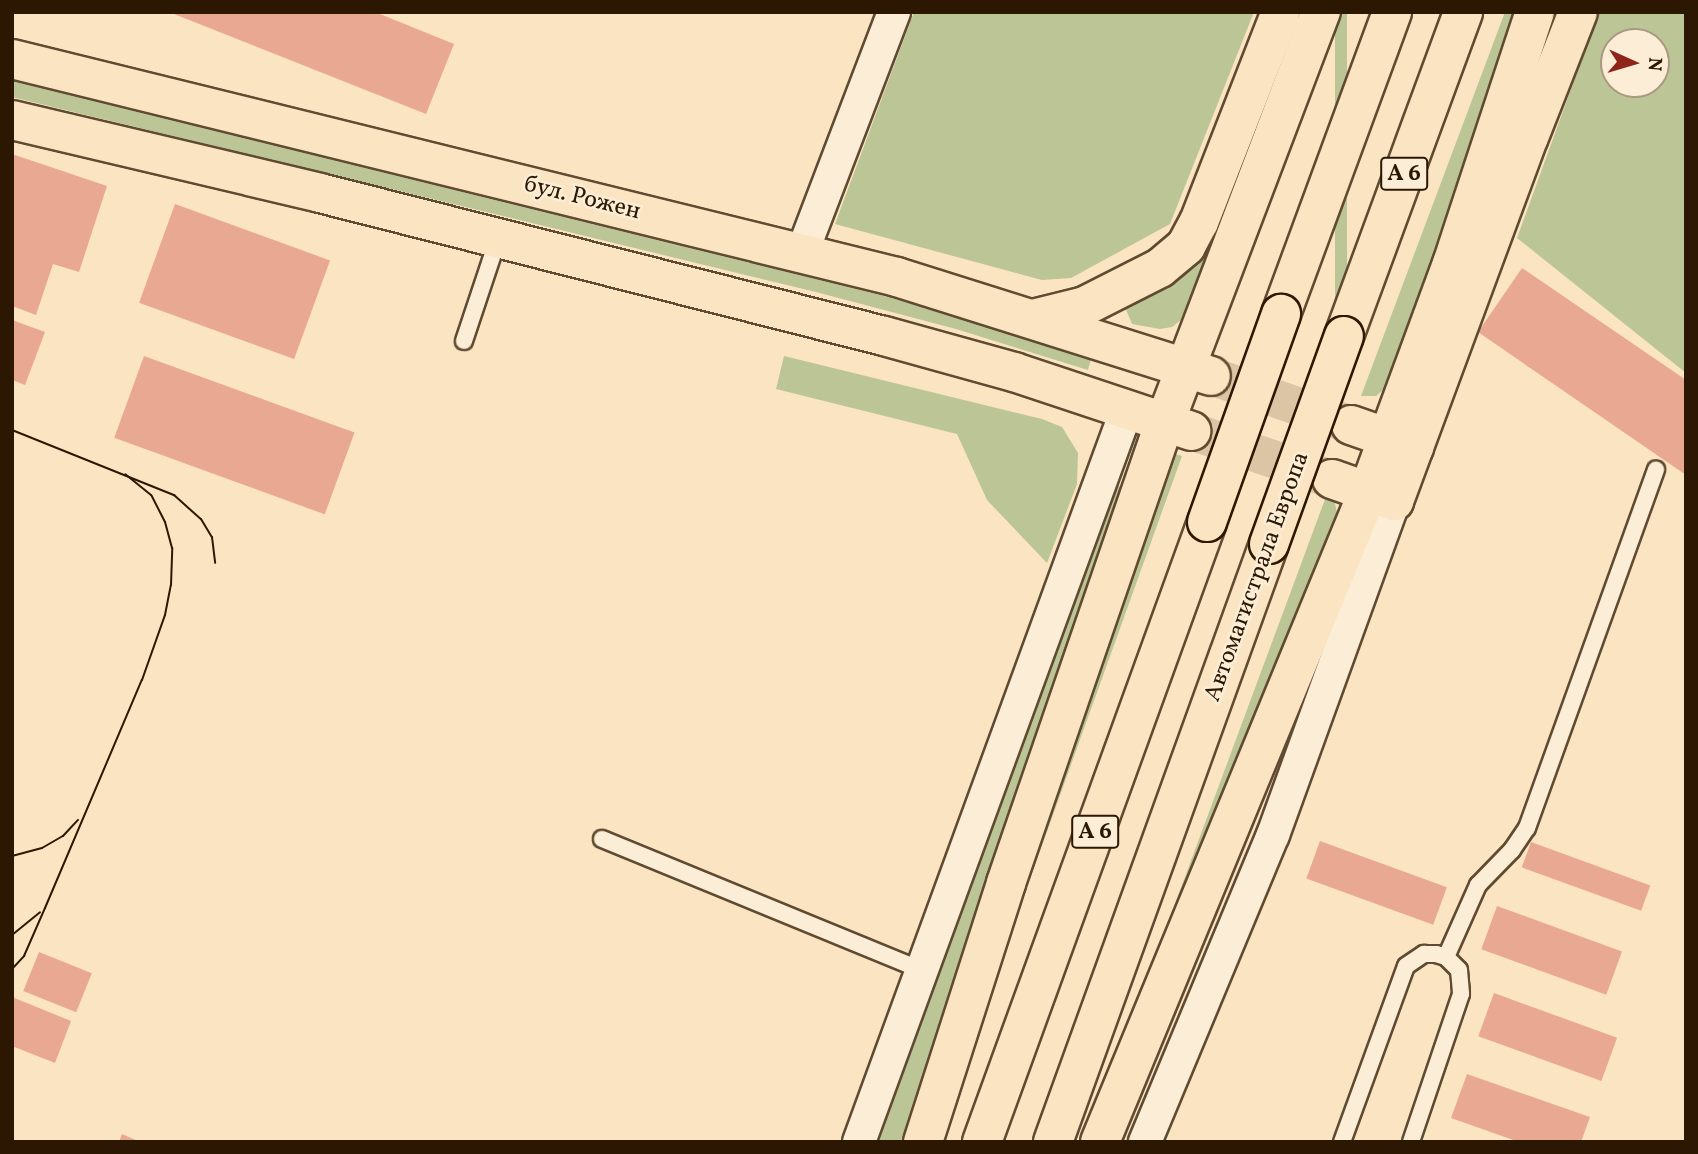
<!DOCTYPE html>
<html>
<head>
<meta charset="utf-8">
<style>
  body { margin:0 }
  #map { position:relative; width:1698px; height:1154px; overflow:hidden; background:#fbe4c1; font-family:Vollkorn,serif }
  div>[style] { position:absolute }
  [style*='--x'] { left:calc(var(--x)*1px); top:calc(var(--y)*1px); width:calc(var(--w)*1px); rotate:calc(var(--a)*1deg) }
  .green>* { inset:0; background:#bbc595; transform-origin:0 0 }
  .building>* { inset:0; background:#e9a892; transform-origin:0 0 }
  .primary-tunnel>* { height:38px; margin-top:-19px; transform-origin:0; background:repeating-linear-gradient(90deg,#dcc5a4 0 38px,transparent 0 57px) }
  .roads { filter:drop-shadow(2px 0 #604b32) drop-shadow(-2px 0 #604b32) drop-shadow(0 2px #604b32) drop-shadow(0 -2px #604b32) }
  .service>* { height:16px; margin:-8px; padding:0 8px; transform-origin:8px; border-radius:8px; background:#fcedd7 }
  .minor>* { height:32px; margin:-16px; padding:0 16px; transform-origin:16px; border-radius:16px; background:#fcedd7 }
  .primary>* { height:38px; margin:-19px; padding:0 19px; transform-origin:19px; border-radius:19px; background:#fbe4c1 }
  .motorway>* { height:38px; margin:-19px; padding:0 19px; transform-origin:19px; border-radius:19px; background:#fbe4c1 }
  .tram>* { height:2px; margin:-1px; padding:0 1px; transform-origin:1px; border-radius:1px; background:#2c1802 }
  .bridges { filter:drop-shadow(2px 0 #2c1802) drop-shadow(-2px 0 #2c1802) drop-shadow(0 2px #2c1802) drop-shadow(0 -2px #2c1802) }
  .motorway-bridge>* { height:38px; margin:-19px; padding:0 19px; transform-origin:19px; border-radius:19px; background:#fbe4c1 }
  span { translate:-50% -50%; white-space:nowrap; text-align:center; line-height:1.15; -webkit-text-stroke:5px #fcedd7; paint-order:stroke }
  .shield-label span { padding:2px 5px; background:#fcedd7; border:2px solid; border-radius:5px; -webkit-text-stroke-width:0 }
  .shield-label { font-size:23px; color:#2c1802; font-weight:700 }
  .street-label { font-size:24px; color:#2c1802 }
  .frame { position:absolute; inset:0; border:14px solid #2c1802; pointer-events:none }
  .north { position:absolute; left:1600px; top:28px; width:70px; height:70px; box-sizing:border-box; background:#fcedd7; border:2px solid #a99882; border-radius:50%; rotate:94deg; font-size:19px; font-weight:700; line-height:28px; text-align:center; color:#2c1802 }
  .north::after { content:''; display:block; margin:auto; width:24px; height:32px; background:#8f2418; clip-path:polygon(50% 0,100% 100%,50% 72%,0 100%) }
</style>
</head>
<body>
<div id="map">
  <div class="green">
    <div style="clip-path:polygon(914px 12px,1254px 12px,1170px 224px,1071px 278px,1042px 280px,835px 224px)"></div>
    <div style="clip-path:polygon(1293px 12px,1309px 12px,1187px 315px,1172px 327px,1160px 329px,1132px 324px,1122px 300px,1179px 271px)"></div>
    <div style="left:1335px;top:12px;width:12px;height:344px"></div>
    <div style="clip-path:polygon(1505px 12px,1514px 12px,1389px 385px,1376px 396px,1361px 396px)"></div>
    <div style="clip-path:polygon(evenodd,1599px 12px,1686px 12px,1686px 373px,1517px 238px,1599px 12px,1656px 42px,1656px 84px,1614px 84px,1614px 42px,1656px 42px)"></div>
    <div style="clip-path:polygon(12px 81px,877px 294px,1092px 355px,1088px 370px,956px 329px,816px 292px,12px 97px)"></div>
    <div style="clip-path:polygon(784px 356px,1042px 419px,1062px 427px,1078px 453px,1077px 484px,1047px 563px,987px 500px,957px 434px,776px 389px)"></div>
    <div style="clip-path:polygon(1172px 453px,1182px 456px,985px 1004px,1019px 887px)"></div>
    <div style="clip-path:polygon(1125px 483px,905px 1142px,870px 1142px,1110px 505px,1118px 487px)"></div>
    <div style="clip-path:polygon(1327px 494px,1334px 500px,1339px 521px,1113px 1071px)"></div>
  </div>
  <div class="building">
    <div style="clip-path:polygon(169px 12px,375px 12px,454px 44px,426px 114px)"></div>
    <div style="clip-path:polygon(12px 154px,107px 186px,79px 272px,53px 264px,36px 315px,12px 306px)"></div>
    <div style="left:175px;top:204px;width:165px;height:105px;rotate:20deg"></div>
    <div style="clip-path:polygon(1522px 268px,1686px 380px,1686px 475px,1478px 332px)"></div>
    <div style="clip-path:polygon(12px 320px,45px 332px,25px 385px,12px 380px)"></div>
    <div style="left:144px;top:356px;width:224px;height:87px;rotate:20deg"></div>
    <div style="left:1320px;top:841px;width:135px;height:40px;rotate:20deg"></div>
    <div style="left:1531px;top:842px;width:127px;height:27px;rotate:20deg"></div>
    <div style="left:1497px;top:906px;width:133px;height:46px;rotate:20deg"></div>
    <div style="left:39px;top:952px;width:57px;height:42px;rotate:22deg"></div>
    <div style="left:1494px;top:993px;width:131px;height:46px;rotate:20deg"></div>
    <div style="clip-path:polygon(12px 997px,71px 1021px,55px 1063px,12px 1046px)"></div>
    <div style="clip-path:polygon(1467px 1074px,1590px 1117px,1581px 1142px,1519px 1142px,1451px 1118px)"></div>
    <div style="clip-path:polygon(122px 1134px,140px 1142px,119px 1142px)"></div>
  </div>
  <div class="primary-tunnel">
    <div style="--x:1211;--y:376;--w:146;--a:19.2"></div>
    <div style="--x:1191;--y:431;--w:145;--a:18.9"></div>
  </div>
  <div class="roads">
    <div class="service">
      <div style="--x:464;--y:341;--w:108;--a:-71.6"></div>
      <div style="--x:602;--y:839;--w:346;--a:22.3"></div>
      <div style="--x:1446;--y:957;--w:79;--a:-66"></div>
      <div style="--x:1478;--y:885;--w:49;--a:-45.8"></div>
      <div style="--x:1512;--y:850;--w:27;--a:-56"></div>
      <div style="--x:1527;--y:828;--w:381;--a:-70.2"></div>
      <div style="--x:1342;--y:1142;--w:187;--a:-70"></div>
      <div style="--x:1406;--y:966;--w:22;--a:-34"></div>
      <div style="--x:1424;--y:954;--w:12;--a:0"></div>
      <div style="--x:1436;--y:954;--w:10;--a:17"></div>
      <div style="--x:1446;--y:957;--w:18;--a:45"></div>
      <div style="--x:1459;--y:970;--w:24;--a:85"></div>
      <div style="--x:1461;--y:994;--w:156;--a:108.7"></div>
    </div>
    <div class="minor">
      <div style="--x:802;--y:253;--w:258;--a:-69.1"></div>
      <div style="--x:859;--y:1142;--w:780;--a:-69.92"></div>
      <div style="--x:1145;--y:1142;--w:333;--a:-67.4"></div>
      <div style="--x:1273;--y:835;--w:355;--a:-70.1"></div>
    </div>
    <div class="primary">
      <div style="--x:12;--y:59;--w:911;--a:13.84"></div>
      <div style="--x:897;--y:277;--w:329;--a:17.5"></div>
      <div style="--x:12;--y:120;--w:317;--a:13.3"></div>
      <div style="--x:320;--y:193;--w:582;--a:14.23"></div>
      <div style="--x:884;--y:336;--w:135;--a:15.5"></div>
      <div style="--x:1014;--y:372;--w:187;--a:18.4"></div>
      <div style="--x:1037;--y:318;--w:49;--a:-14"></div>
      <div style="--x:1085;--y:306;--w:84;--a:-26.9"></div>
      <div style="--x:1160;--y:268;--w:34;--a:-40"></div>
      <div style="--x:1186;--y:246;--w:27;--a:-62"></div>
      <div style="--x:1199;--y:222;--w:225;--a:-68.7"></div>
      <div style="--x:1351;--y:425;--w:67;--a:19.2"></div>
      <div style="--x:1332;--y:479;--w:66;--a:19.5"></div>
      <div style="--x:1394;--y:501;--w:388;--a:-69.7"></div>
      <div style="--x:1529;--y:137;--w:134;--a:-68.6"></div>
    </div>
    <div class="motorway">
      <div style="--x:1281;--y:314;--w:322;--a:-69.8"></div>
      <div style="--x:1344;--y:336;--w:345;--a:-69.8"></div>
      <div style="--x:923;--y:1142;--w:272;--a:-72.2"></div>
      <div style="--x:1006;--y:883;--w:488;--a:-71"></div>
      <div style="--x:1165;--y:422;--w:439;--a:-69.2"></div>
      <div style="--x:982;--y:1142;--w:660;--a:-70.05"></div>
      <div style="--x:1053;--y:1142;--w:636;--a:-70.14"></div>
      <div style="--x:1100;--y:1142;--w:703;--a:-67.59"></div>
      <div style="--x:1368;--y:492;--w:243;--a:-69.8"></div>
      <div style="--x:1452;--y:264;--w:265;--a:-71.8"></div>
    </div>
  </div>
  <div class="tram">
    <div style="--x:12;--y:430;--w:175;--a:21.9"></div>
    <div style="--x:174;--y:495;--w:36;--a:42"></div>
    <div style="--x:201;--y:519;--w:21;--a:59"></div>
    <div style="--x:212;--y:537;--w:26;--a:83"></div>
    <div style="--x:12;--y:856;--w:31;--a:-15"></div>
    <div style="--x:42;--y:848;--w:24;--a:-30"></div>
    <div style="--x:63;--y:836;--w:22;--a:-47"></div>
    <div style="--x:12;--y:935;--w:36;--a:-39"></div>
    <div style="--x:12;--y:969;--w:18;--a:-47"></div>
    <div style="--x:24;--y:956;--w:52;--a:-66.4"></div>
    <div style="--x:45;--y:908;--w:248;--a:-67"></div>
    <div style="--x:142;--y:680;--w:69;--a:-70.5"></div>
    <div style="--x:165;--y:615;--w:31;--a:-79"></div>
    <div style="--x:171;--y:585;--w:37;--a:-88"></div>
    <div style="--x:172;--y:548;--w:27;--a:-105"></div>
    <div style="--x:165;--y:522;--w:30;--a:-117"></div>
    <div style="--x:151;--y:495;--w:33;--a:-141"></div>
  </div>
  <div class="bridges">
    <div class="motorway-bridge">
      <div style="--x:1207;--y:522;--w:221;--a:-70.4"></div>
      <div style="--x:1269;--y:544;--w:221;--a:-70.2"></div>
    </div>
  </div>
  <div class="shield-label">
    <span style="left:1404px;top:174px">A 6</span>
    <span style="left:1095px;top:832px">A 6</span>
  </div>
  <div class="street-label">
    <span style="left:582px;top:199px;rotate:14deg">бул. Рожен</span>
    <span style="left:1258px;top:577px;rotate:-70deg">Автомагистрала Европа</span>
  </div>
  <div class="frame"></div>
  <div class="north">N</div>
</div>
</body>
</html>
